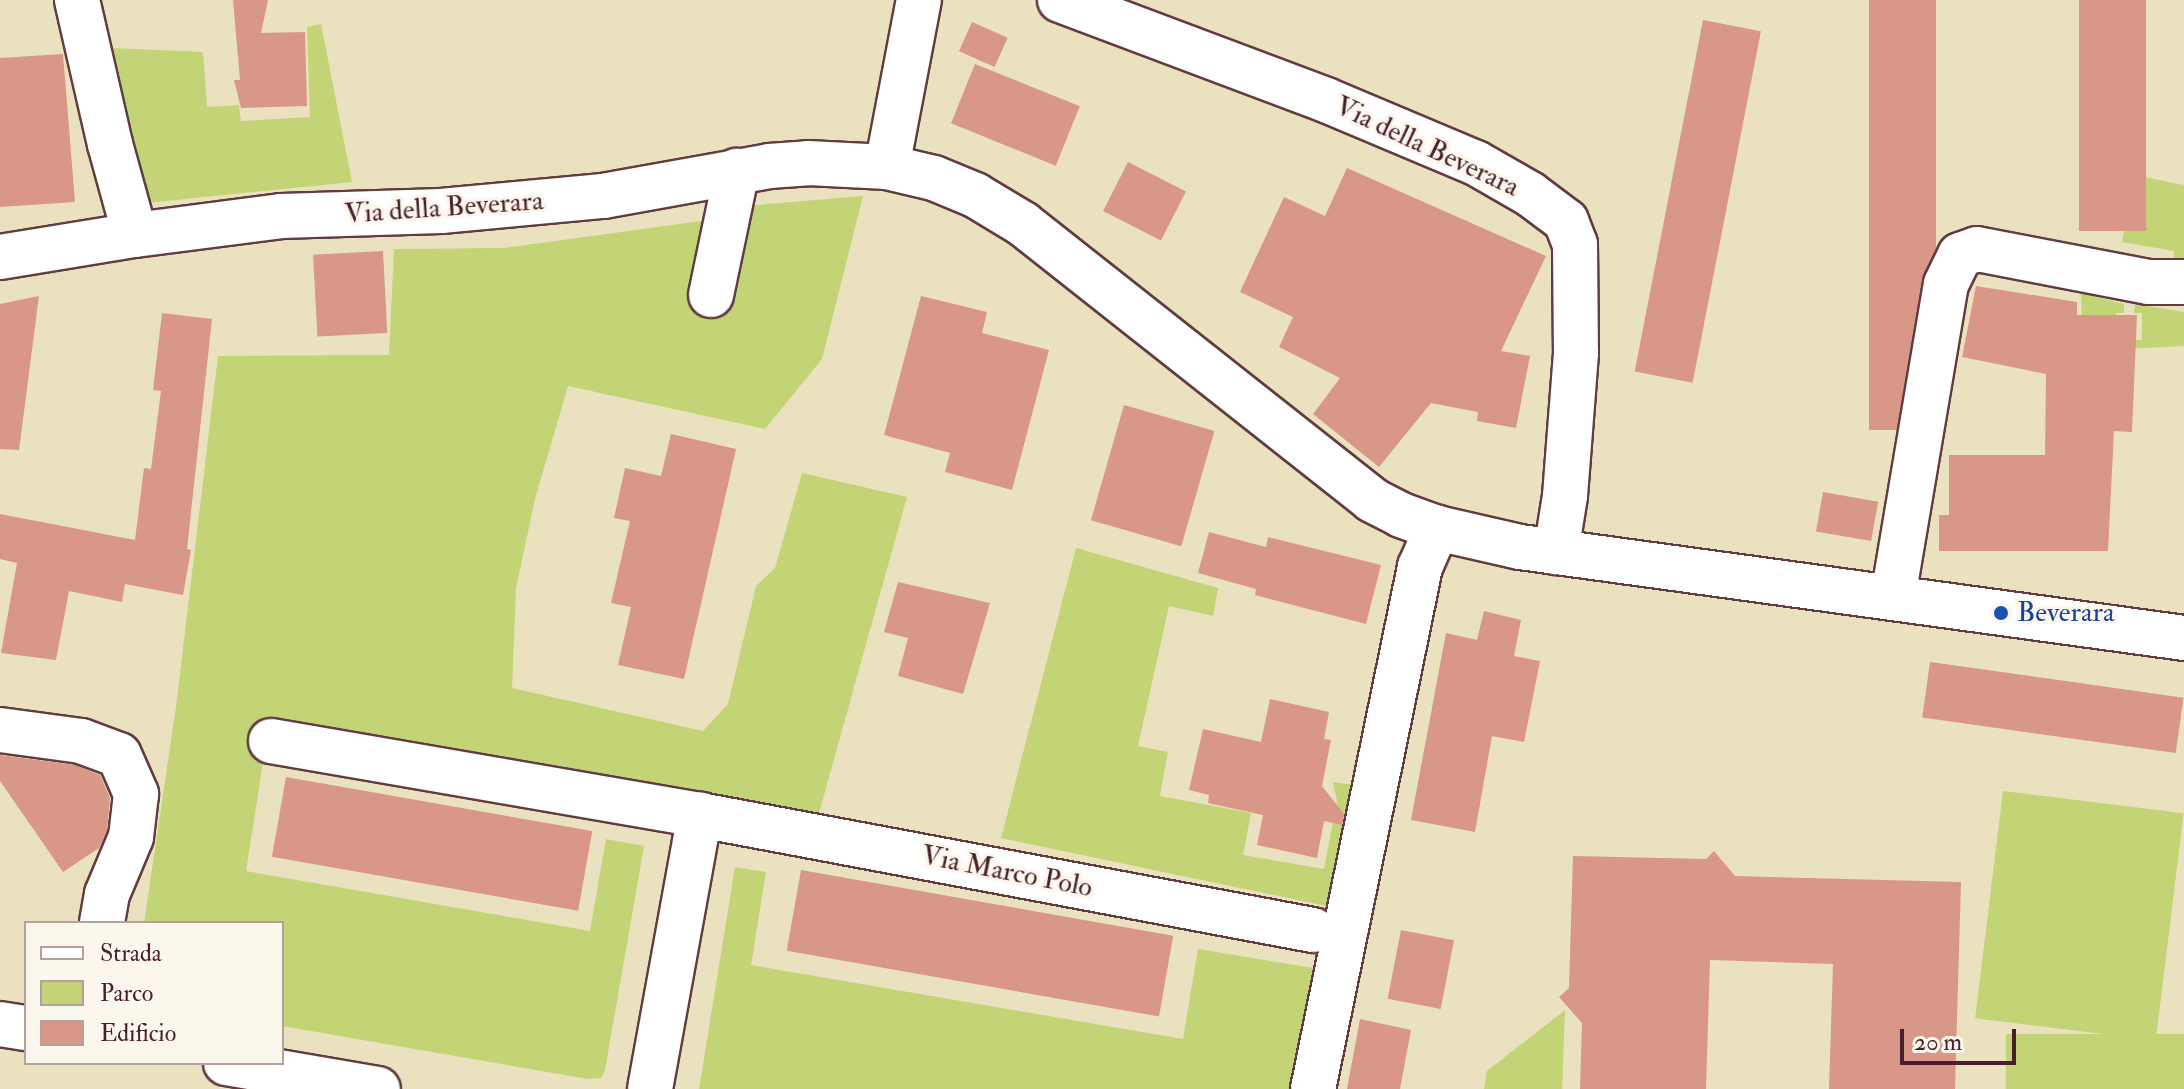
<!DOCTYPE html>
<html>
<head>
<meta charset="utf-8">
<style>
  body { margin:0 }
  #map { position:relative; width:2184px; height:1089px; overflow:hidden; background:#eae1be; font-family:"IM FELL Double Pica",serif }
  div>[style] { position:absolute }
  [style*='--x'] { left:calc(var(--x)*1px); top:calc(var(--y)*1px); width:calc(var(--w)*1px); rotate:calc(var(--a)*1deg) }
  .green>* { inset:0; background:#c3d477; transform-origin:0 0 }
  .building>* { inset:0; background:#d99887; transform-origin:0 0 }
  .roads { filter:drop-shadow(2px 0 #623c41) drop-shadow(-2px 0 #623c41) drop-shadow(0 2px #623c41) drop-shadow(0 -2px #623c41) }
  .minor>* { height:44px; margin:-22px; padding:0 22px; transform-origin:22px; border-radius:22px; background:#fff }
  .major>* { height:44px; margin:-22px; padding:0 22px; transform-origin:22px; border-radius:22px; background:#fff }
  .dots>* { width:22px; height:22px; translate:-50% -50%; box-sizing:border-box; border:4px solid #fbf7ec; border-radius:50% }
  span { translate:-50% -50%; white-space:nowrap; text-align:center; line-height:1.15; -webkit-text-stroke:7px #fbf7ec; paint-order:stroke }
  .street-label { font-size:28px; color:#4a1f2b }
  .transit-label { font-size:28px; color:#164399 }
  .left { translate:0 -50%; text-align:left }
  .legend { position:absolute; left:24px; top:921px; width:260px; height:144px; box-sizing:border-box; background:#fbf7ec; border:2px solid #b4a19f; margin:0; padding:10px 14px; list-style:none; font-size:24px; color:#4a1f2b }
  .legend li { display:flex; align-items:center; gap:16px; height:40px }
  .legend b { width:40px; border:2px solid #b4a19f }
  .scale { position:absolute; left:1900px; top:1029px; width:116px; height:36px; box-sizing:border-box; border:4px solid #4a1f2b; border-top:0; padding-left:10px; font-size:24px; line-height:28px; white-space:nowrap; color:#4a1f2b; -webkit-text-stroke:6px #fbf7ec; paint-order:stroke }
</style>
</head>
<body>
<div id="map">
  <div class="green">
    <div style="clip-path:polygon(321px 24px,352px 182px,147px 203px,113px 48px,203px 52px,207px 107px,239px 105px,241px 121px,310px 117px,307px 27px)"></div>
    <div style="clip-path:polygon(2134px 175px,2184px 185px,2184px 260px,2173px 261px,2174px 251px,2122px 242px)"></div>
    <div style="clip-path:polygon(863px 196px,822px 359px,765px 429px,568px 386px,535px 499px,516px 588px,512px 688px,703px 731px,728px 704px,756px 586px,775px 568px,802px 473px,907px 497px,816px 824px,269px 724px,246px 871px,590px 931px,606px 839px,644px 846px,605px 1070px,601px 1078px,588px 1079px,282px 1026px,282px 923px,144px 923px,176px 707px,218px 356px,389px 355px,394px 249px,505px 248px,701px 221px,745px 206px)"></div>
    <div style="clip-path:polygon(2081px 293px,2124px 304px,2124px 313px,2116px 313px,2116px 339px,2142px 340px,2142px 313px,2134px 313px,2135px 304px,2184px 312px,2184px 346px,2083px 351px)"></div>
    <div style="clip-path:polygon(1076px 548px,1218px 588px,1213px 616px,1169px 606px,1138px 746px,1168px 752px,1160px 796px,1251px 813px,1243px 855px,1324px 869px,1337px 801px,1333px 782px,1355px 785px,1331px 907px,1001px 838px)"></div>
    <div style="left:2003px;top:791px;width:182px;height:229px;rotate:7deg"></div>
    <div style="clip-path:polygon(735px 867px,766px 872px,751px 965px,1183px 1039px,1198px 949px,1313px 968px,1292px 1089px,699px 1089px)"></div>
    <div style="clip-path:polygon(1565px 1010px,1562px 1089px,1484px 1089px,1487px 1071px)"></div>
    <div style="left:2006px;top:1034px;width:178px;height:55px"></div>
  </div>
  <div class="building">
    <div style="clip-path:polygon(233px 0,268px 0,261px 33px,305px 32px,307px 106px,241px 108px,234px 80px,240px 80px)"></div>
    <div style="left:1869px;top:0;width:67px;height:430px"></div>
    <div style="left:2079px;top:0;width:67px;height:231px"></div>
    <div style="left:1703px;top:20px;width:59px;height:358px;rotate:11deg"></div>
    <div style="left:972px;top:22px;width:39px;height:32px;rotate:24deg"></div>
    <div style="clip-path:polygon(63px 54px,75px 202px,0 207px,0 58px)"></div>
    <div style="left:975px;top:64px;width:113px;height:64px;rotate:22deg"></div>
    <div style="left:1128px;top:162px;width:65px;height:55px;rotate:27deg"></div>
    <div style="clip-path:polygon(1347px 168px,1546px 256px,1501px 351px,1530px 356px,1516px 428px,1477px 421px,1478px 412px,1431px 403px,1379px 467px,1313px 414px,1340px 378px,1279px 347px,1293px 317px,1240px 292px,1284px 197px,1325px 216px)"></div>
    <div style="left:383px;top:251px;width:82px;height:70px;rotate:87deg"></div>
    <div style="clip-path:polygon(1976px 286px,2077px 302px,2077px 315px,2137px 315px,2132px 432px,2114px 431px,2108px 551px,1939px 551px,1939px 515px,1949px 515px,1949px 455px,2045px 455px,2046px 374px,1962px 357px)"></div>
    <div style="clip-path:polygon(39px 296px,19px 450px,0 449px,0 304px)"></div>
    <div style="clip-path:polygon(921px 296px,987px 312px,982px 333px,1049px 350px,1012px 490px,945px 472px,950px 453px,884px 435px)"></div>
    <div style="clip-path:polygon(162px 313px,212px 319px,187px 549px,191px 550px,183px 595px,125px 584px,122px 602px,69px 591px,56px 660px,1px 653px,17px 563px,0 559px,0 514px,135px 540px,144px 468px,151px 469px,161px 391px,153px 390px)"></div>
    <div style="left:1124px;top:405px;width:94px;height:120px;rotate:16deg"></div>
    <div style="clip-path:polygon(671px 434px,736px 449px,684px 679px,618px 665px,631px 607px,611px 603px,630px 521px,614px 518px,625px 468px,661px 476px)"></div>
    <div style="left:1823px;top:492px;width:56px;height:40px;rotate:10deg"></div>
    <div style="clip-path:polygon(1209px 532px,1266px 547px,1268px 537px,1381px 565px,1366px 624px,1255px 595px,1256px 589px,1198px 573px)"></div>
    <div style="clip-path:polygon(898px 582px,990px 603px,963px 694px,898px 676px,908px 638px,884px 632px)"></div>
    <div style="clip-path:polygon(1484px 611px,1521px 620px,1514px 656px,1540px 661px,1524px 742px,1492px 736px,1475px 832px,1411px 820px,1446px 633px,1477px 640px)"></div>
    <div style="left:1930px;top:662px;width:256px;height:56px;rotate:8deg"></div>
    <div style="clip-path:polygon(1270px 699px,1329px 712px,1324px 739px,1331px 740px,1322px 786px,1344px 814px,1342px 825px,1324px 821px,1317px 858px,1257px 845px,1263px 815px,1208px 803px,1209px 795px,1189px 790px,1203px 729px,1261px 742px)"></div>
    <div style="clip-path:polygon(0 755px,75px 765px,100px 775px,110px 798px,107px 831px,99px 848px,63px 872px,0 781px)"></div>
    <div style="left:286px;top:777px;width:311px;height:81px;rotate:10deg"></div>
    <div style="clip-path:polygon(1714px 851px,1735px 876px,1961px 882px,1955px 1089px,1829px 1089px,1833px 964px,1710px 960px,1706px 1089px,1580px 1089px,1582px 1023px,1559px 997px,1569px 988px,1573px 856px,1706px 859px)"></div>
    <div style="left:801px;top:870px;width:378px;height:82px;rotate:10deg"></div>
    <div style="left:1401px;top:930px;width:54px;height:70px;rotate:11deg"></div>
    <div style="clip-path:polygon(1360px 1019px,1411px 1030px,1400px 1089px,1347px 1089px)"></div>
  </div>
  <div class="roads">
    <div class="minor">
      <div style="--x:77;--y:0;--w:148;--a:77.1"></div>
      <div style="--x:110;--y:144;--w:94;--a:74.6"></div>
      <div style="--x:1060;--y:0;--w:284;--a:20.6"></div>
      <div style="--x:1326;--y:100;--w:163;--a:22.8"></div>
      <div style="--x:1476;--y:163;--w:62;--a:29.9"></div>
      <div style="--x:1530;--y:194;--w:45;--a:36.9"></div>
      <div style="--x:1566;--y:221;--w:25;--a:69"></div>
      <div style="--x:1575;--y:244;--w:109;--a:89.5"></div>
      <div style="--x:1576;--y:353;--w:143;--a:94.4"></div>
      <div style="--x:1565;--y:496;--w:57;--a:99.1"></div>
      <div style="--x:887;--y:167;--w:170;--a:-79.2"></div>
      <div style="--x:0;--y:257;--w:137;--a:-9.3"></div>
      <div style="--x:135;--y:235;--w:147;--a:-7.4"></div>
      <div style="--x:281;--y:216;--w:160;--a:-1.8"></div>
      <div style="--x:441;--y:211;--w:163;--a:-5.3"></div>
      <div style="--x:603;--y:196;--w:169;--a:-10.2"></div>
      <div style="--x:769;--y:166;--w:39;--a:-4"></div>
      <div style="--x:808;--y:163;--w:79;--a:2.9"></div>
      <div style="--x:887;--y:167;--w:48;--a:13.2"></div>
      <div style="--x:934;--y:178;--w:44;--a:22.5"></div>
      <div style="--x:975;--y:195;--w:56;--a:31.1"></div>
      <div style="--x:1023;--y:224;--w:445;--a:38.3"></div>
      <div style="--x:1372;--y:500;--w:33;--a:27"></div>
      <div style="--x:1401;--y:515;--w:38;--a:20"></div>
      <div style="--x:1437;--y:528;--w:85;--a:12.9"></div>
      <div style="--x:1520;--y:547;--w:670;--a:7.8"></div>
      <div style="--x:711;--y:295;--w:127;--a:-78.2"></div>
      <div style="--x:1893;--y:597;--w:317;--a:-80.4"></div>
      <div style="--x:1946;--y:284;--w:32;--a:-64"></div>
      <div style="--x:1960;--y:255;--w:18;--a:-19"></div>
      <div style="--x:1977;--y:249;--w:174;--a:10.9"></div>
      <div style="--x:2148;--y:282;--w:36;--a:0"></div>
      <div style="--x:0;--y:730;--w:82;--a:7.7"></div>
      <div style="--x:81;--y:741;--w:40;--a:20.2"></div>
      <div style="--x:119;--y:755;--w:43;--a:66.4"></div>
      <div style="--x:136;--y:794;--w:43;--a:96.6"></div>
      <div style="--x:131;--y:837;--w:62;--a:112.8"></div>
      <div style="--x:107;--y:894;--w:29;--a:100"></div>
      <div style="--x:271;--y:741;--w:435;--a:9.8"></div>
      <div style="--x:700;--y:815;--w:624;--a:10.63"></div>
      <div style="--x:650;--y:1089;--w:279;--a:-79.7"></div>
      <div style="--x:1313;--y:1089;--w:533;--a:-78.42"></div>
      <div style="--x:1420;--y:567;--w:43;--a:-66.4"></div>
    </div>
    <div class="major">
      <div style="--x:0;--y:1024;--w:26;--a:9"></div>
      <div style="--x:226;--y:1063;--w:154;--a:9.7"></div>
    </div>
  </div>
  <div class="dots">
    <div style="left:2001px;top:613px;background:#1a4fb4"></div>
  </div>
  <div class="street-label">
    <span style="left:1427px;top:147px;rotate:25deg">Via della Beverara</span>
    <span style="left:444px;top:208px;rotate:-4deg">Via della Beverara</span>
    <span style="left:1007px;top:872px;rotate:11deg">Via Marco Polo</span>
  </div>
  <div class="transit-label">
    <span class="left" style="left:2017px;top:613px">Beverara</span>
  </div>
  <ul class="legend">
  <li><b style="height:10px;background:#fff"></b>Strada</li>
  <li><b style="height:22px;background:#c3d477"></b>Parco</li>
  <li><b style="height:22px;background:#d99887"></b>Edificio</li>
  </ul>
  <div class="scale">20 m</div>
</div>
</body>
</html>
